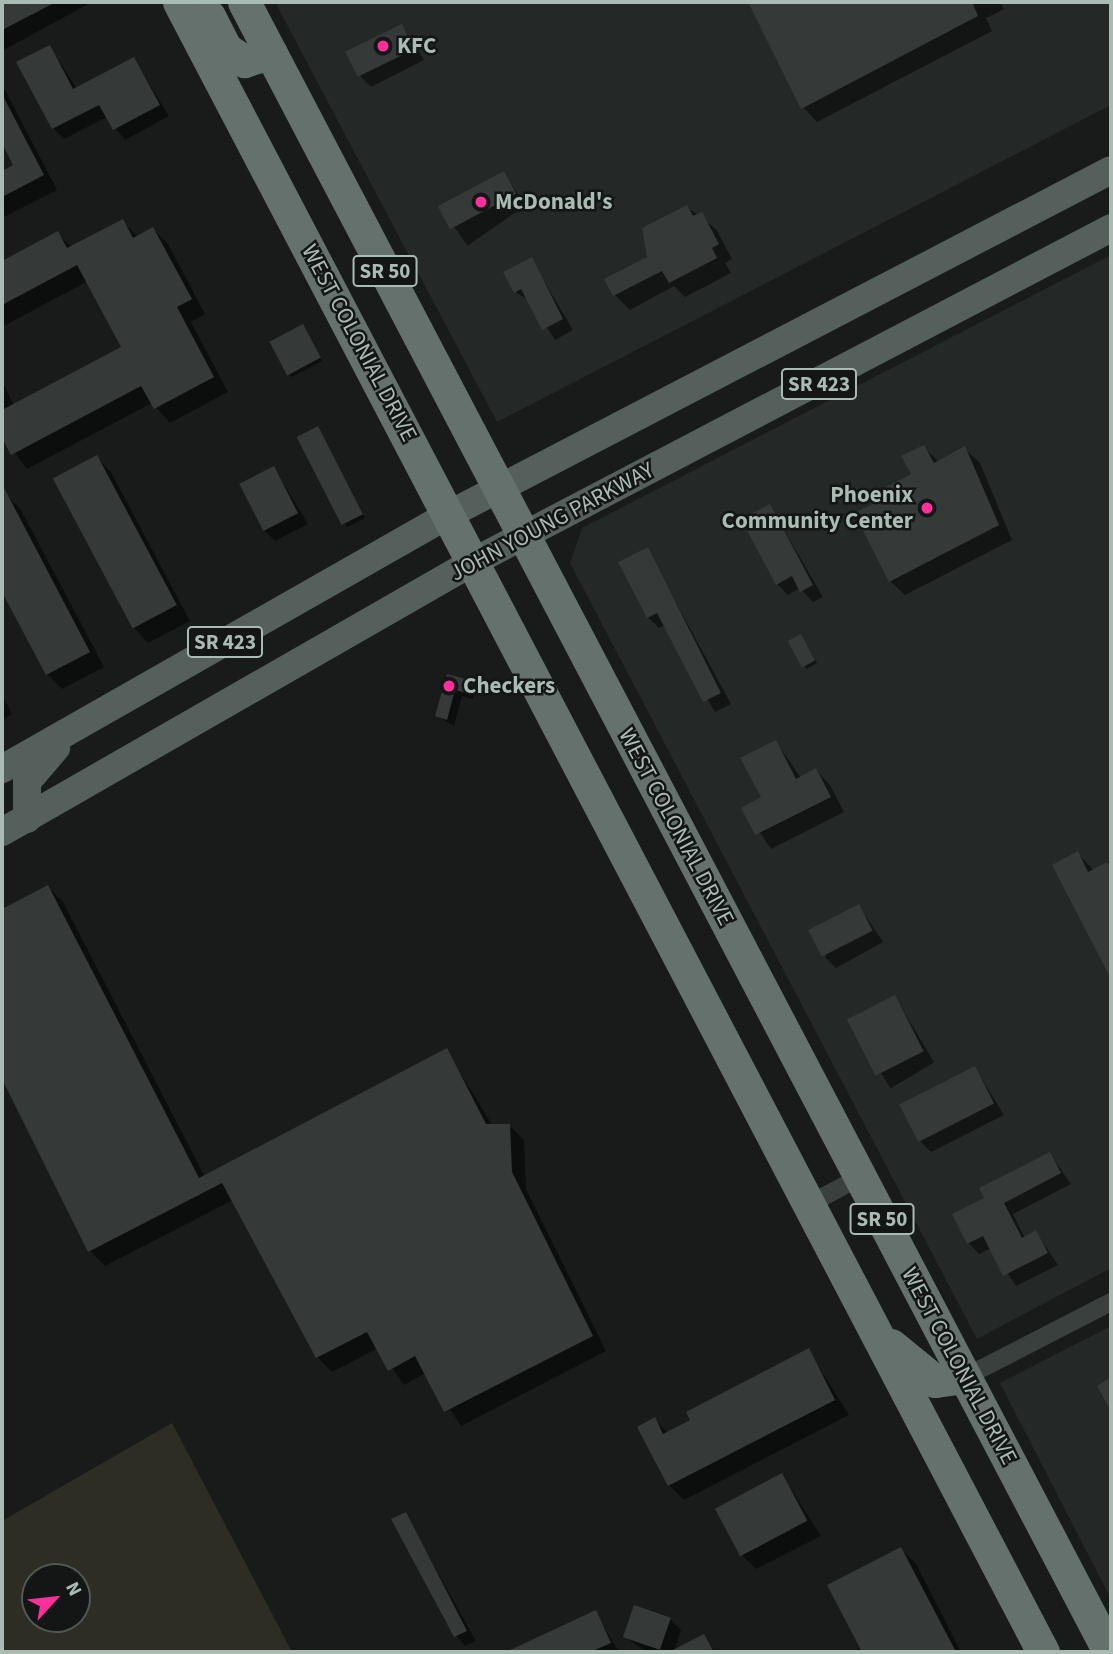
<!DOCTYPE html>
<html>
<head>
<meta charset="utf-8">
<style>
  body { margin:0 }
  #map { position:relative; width:1113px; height:1654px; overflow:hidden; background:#181b1a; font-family:"Source Sans 3",sans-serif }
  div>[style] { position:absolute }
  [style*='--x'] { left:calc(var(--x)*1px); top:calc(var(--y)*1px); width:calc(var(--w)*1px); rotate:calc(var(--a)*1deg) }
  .built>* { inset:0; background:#242827 }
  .green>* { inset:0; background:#2e2d24 }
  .shadow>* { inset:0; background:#0007; transform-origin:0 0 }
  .building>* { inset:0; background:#353a39; transform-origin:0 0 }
  .street>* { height:18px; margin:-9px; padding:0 9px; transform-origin:9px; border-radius:9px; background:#39403e }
  .primary>* { height:28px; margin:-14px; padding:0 14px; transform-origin:14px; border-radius:14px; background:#555f5b }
  .highway>* { height:33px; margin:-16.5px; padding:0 16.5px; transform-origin:16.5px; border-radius:16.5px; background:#65716c }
  .dots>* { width:19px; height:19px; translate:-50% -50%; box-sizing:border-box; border:4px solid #131615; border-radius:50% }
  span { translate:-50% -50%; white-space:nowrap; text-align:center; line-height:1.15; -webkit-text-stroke:5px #131615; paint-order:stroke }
  .shield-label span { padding:2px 5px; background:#131615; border:2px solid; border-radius:5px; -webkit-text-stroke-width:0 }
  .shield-label { font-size:21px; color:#aabbb3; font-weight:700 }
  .poi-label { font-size:23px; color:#aabbb3; font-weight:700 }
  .left { translate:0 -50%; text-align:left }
  .right { translate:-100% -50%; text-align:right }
  .street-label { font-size:23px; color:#aabbb3 }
  .frame { position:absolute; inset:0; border:4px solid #aabbb3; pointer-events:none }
  .north { position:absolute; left:21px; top:1563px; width:70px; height:70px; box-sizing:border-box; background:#131615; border:2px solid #4f5854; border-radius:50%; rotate:63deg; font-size:19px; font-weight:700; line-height:28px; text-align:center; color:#aabbb3 }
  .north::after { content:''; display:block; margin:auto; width:24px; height:32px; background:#fb309b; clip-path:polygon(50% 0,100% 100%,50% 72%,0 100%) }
</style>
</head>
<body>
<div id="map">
  <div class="built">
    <div style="clip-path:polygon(275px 2px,1111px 2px,1111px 105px,497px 422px)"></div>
    <div style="clip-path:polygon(1111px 255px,1111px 1268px,977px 1339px,570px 563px,582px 528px)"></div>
    <div style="clip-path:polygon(1111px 1326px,1111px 1599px,1000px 1383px)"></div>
  </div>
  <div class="green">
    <div style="clip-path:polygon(evenodd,172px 1423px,292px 1652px,2px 1652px,2px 1521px,172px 1423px,35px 1577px,77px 1577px,77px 1619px,35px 1619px,35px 1577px)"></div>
  </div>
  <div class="shadow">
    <div style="clip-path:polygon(92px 2px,2px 51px,2px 4px)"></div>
    <div style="clip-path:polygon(750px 2px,1000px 2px,1004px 9px,986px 18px,992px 31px,817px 122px,803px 107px)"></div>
    <div style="clip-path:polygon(402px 26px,424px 60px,371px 87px,360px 76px)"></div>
    <div style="clip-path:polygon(50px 47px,77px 89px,134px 59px,169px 116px,125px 140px,107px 117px,64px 139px,53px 128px)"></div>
    <div style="clip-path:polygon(2px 84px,57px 190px,2px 218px,2px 173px,16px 166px,2px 139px)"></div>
    <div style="left:504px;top:174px;width:38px;height:71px;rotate:55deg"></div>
    <div style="clip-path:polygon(687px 207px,716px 229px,732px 259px,725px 263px,731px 273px,685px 297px,674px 286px,630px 310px,615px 295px)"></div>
    <div style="clip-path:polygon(122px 221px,138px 237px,153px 229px,168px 244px,205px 314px,191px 322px,228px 392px,170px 423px,152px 403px,27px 469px,2px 435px,2px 381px,14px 405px,123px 348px,88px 281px,2px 327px,2px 263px,57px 233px,72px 248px)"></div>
    <div style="clip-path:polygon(531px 259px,573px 330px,555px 340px,530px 301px,515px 292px)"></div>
    <div style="clip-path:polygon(306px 329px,322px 361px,292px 377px,289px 374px)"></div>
    <div style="clip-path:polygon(320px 431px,365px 518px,348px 527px,345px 524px)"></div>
    <div style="clip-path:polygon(923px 447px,939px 462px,965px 449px,980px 463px,1012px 540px,905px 595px,890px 581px)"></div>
    <div style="clip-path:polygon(96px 457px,111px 472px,190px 621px,148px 643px,134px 628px,55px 479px)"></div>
    <div style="clip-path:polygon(274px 468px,308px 524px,275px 541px,264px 530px)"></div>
    <div style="clip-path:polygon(6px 495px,21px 510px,104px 667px,62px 689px,47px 674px,2px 588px)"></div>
    <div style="clip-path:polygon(770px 506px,823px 597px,813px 602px,800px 588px,788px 595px,777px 584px)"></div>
    <div style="clip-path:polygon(647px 549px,731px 704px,715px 712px,665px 625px,659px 628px,648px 617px)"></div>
    <div style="clip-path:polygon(801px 636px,817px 663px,807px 669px,804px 666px)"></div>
    <div style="clip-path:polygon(448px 676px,476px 689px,473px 699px,462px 696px,454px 726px,437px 716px)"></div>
    <div style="clip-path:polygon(2px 694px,12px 714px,2px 720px)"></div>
    <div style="clip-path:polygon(776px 742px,801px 778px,816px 770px,830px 785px,844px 812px,771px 849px,743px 808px,763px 798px)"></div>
    <div style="clip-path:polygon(1078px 853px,1094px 871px,1111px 868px,1111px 975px,1054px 865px)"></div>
    <div style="clip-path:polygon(48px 887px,63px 902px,205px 1177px,446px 1050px,493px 1126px,509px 1125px,524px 1140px,526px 1189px,606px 1351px,461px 1426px,426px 1373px,404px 1385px,378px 1348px,332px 1372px,317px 1357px,233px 1200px,105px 1266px,90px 1251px,2px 1077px,2px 911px)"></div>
    <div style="clip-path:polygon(859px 906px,883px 942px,836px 968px,825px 957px)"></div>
    <div style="left:895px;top:997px;width:76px;height:51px;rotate:59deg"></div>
    <div style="clip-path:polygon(975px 1068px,1004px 1115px,931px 1152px,920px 1141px)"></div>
    <div style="clip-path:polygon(1050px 1154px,1071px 1184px,1013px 1214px,1025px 1238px,1036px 1232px,1058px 1265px,1016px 1286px,991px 1248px,979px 1254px,969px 1243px,986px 1198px)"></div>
    <div style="clip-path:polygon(808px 1350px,849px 1415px,684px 1500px,669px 1485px,654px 1419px,668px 1433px)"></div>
    <div style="clip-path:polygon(782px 1475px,821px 1536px,756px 1569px,742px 1555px)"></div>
    <div style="clip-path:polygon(405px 1514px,476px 1641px,465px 1646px,446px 1623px,394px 1520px)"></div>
    <div style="clip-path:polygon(901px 1549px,916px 1564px,961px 1652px,863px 1652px,830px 1586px)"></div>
    <div style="clip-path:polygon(595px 1612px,619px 1652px,510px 1652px)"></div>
    <div style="clip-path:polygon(670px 1619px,681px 1630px,674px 1652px,704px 1636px,716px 1652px,648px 1652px,626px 1638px)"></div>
  </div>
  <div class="building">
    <div style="clip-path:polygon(2px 2px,56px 2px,2px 30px)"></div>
    <div style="clip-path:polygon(748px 2px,972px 2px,978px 16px,801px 109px)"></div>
    <div style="left:402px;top:24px;width:28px;height:63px;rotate:64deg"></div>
    <div style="clip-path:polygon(50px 45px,73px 89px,134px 57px,160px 105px,113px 130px,99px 105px,52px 129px,16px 62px)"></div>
    <div style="clip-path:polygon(2px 94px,44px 175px,2px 197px,2px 171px,13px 165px,2px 143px)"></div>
    <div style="left:504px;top:171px;width:26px;height:75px;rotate:62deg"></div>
    <div style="clip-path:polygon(687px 205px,693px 216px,702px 212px,719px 244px,712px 248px,717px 258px,669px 283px,662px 271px,613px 296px,604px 279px,647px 257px,642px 228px)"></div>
    <div style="clip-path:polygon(123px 219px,133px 238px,153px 227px,192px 299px,177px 307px,214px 377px,154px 409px,141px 386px,11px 455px,2px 438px,2px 410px,121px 347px,77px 265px,2px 305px,2px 261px,58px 231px,67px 248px)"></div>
    <div style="clip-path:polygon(532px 257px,563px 319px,542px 330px,521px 289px,514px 293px,503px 272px)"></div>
    <div style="left:303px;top:324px;width:38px;height:38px;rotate:62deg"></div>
    <div style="left:318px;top:426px;width:99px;height:24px;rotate:63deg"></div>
    <div style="clip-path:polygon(924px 445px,934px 463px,965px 446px,999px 525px,889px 582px,854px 513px,875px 503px,871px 495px,911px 474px,901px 456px)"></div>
    <div style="left:97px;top:455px;width:170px;height:50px;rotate:62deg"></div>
    <div style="left:274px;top:466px;width:53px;height:39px;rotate:63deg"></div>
    <div style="clip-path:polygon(2px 484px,90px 652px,46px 675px,2px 592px)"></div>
    <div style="clip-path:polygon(770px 504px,813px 585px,800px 592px,792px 576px,776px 585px,741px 519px)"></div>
    <div style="clip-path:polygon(648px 547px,721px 693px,703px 702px,657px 613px,647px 618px,618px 562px)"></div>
    <div style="left:801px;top:634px;width:30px;height:15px;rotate:62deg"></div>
    <div style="clip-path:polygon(447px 674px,469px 680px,466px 693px,455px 690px,447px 720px,435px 716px)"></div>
    <div style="clip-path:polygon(776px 740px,796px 779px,816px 768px,831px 797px,755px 835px,741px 808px,761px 797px,740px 758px)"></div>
    <div style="clip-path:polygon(1078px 851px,1088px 872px,1107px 862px,1111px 869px,1111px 979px,1052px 865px)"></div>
    <div style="clip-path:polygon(48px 885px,199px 1178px,447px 1048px,486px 1124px,510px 1124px,512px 1172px,593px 1336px,444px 1412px,415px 1356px,388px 1371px,367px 1332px,316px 1358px,222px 1183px,88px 1252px,2px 1079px,2px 909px)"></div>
    <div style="left:859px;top:904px;width:30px;height:57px;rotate:63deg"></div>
    <div style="left:895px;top:995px;width:63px;height:54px;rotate:63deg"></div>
    <div style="left:975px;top:1066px;width:42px;height:85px;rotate:63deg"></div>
    <div style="clip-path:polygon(1050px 1152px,1061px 1173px,1004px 1203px,1022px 1238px,1036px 1230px,1048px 1253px,1003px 1276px,983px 1236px,967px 1244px,952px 1214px,984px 1198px,979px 1188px)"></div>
    <div style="clip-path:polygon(809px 1348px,835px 1400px,668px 1486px,637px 1427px,655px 1417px,663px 1434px,690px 1420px,686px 1412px)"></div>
    <div style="clip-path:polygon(1111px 1377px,1111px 1412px,1097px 1386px)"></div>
    <div style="left:782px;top:1473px;width:54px;height:76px;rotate:62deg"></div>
    <div style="clip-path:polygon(406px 1512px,467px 1631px,454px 1637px,391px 1519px)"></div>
    <div style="clip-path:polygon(901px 1547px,956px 1652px,862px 1652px,827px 1585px)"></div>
    <div style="left:634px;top:1605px;width:39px;height:34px;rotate:19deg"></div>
    <div style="clip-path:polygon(596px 1610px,611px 1643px,590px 1652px,506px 1652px)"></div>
    <div style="clip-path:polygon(704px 1634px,714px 1652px,669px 1652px)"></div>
  </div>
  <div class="street">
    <div style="--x:810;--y:1204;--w:57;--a:-28.4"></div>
    <div style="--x:965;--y:1377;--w:164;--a:-27.2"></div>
  </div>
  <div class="primary">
    <div style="--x:2;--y:769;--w:513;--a:-29.66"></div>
    <div style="--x:448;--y:515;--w:747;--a:-27.49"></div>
    <div style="--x:27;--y:819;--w:37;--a:-90"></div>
    <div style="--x:27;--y:782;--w:45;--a:-49.5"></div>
    <div style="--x:2;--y:832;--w:543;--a:-29.82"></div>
    <div style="--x:473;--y:562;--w:720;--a:-27.63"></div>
  </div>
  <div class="highway">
    <div style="--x:179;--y:2;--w:1863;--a:62.36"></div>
    <div style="--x:244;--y:2;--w:1863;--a:62.33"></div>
    <div style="--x:209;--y:16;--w:37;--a:63"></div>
    <div style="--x:226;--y:49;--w:22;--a:34"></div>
    <div style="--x:244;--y:61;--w:28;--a:-17"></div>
    <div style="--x:891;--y:1345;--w:57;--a:39.3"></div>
    <div style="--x:935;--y:1381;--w:30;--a:-8"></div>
  </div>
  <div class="dots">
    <div style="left:383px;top:46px;background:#fb309b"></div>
    <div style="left:481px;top:202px;background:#fb309b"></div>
    <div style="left:927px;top:508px;background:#fb309b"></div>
    <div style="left:449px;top:686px;background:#fb309b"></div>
  </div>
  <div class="shield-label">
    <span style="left:385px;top:271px">SR 50</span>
    <span style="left:819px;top:384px">SR 423</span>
    <span style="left:225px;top:642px">SR 423</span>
    <span style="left:882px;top:1219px">SR 50</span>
  </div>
  <div class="poi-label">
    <span class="left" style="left:397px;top:46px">KFC</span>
    <span class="left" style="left:495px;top:202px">McDonald's</span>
    <span class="right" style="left:913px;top:508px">Phoenix<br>Community Center</span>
    <span class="left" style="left:463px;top:686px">Checkers</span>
  </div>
  <div class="street-label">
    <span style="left:359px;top:343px;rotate:62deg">WEST COLONIAL DRIVE</span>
    <span style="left:552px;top:522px;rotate:-28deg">JOHN YOUNG PARKWAY</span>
    <span style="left:676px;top:827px;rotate:62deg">WEST COLONIAL DRIVE</span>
    <span style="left:959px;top:1366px;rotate:62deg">WEST COLONIAL DRIVE</span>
  </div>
  <div class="frame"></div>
  <div class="north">N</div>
</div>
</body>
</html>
